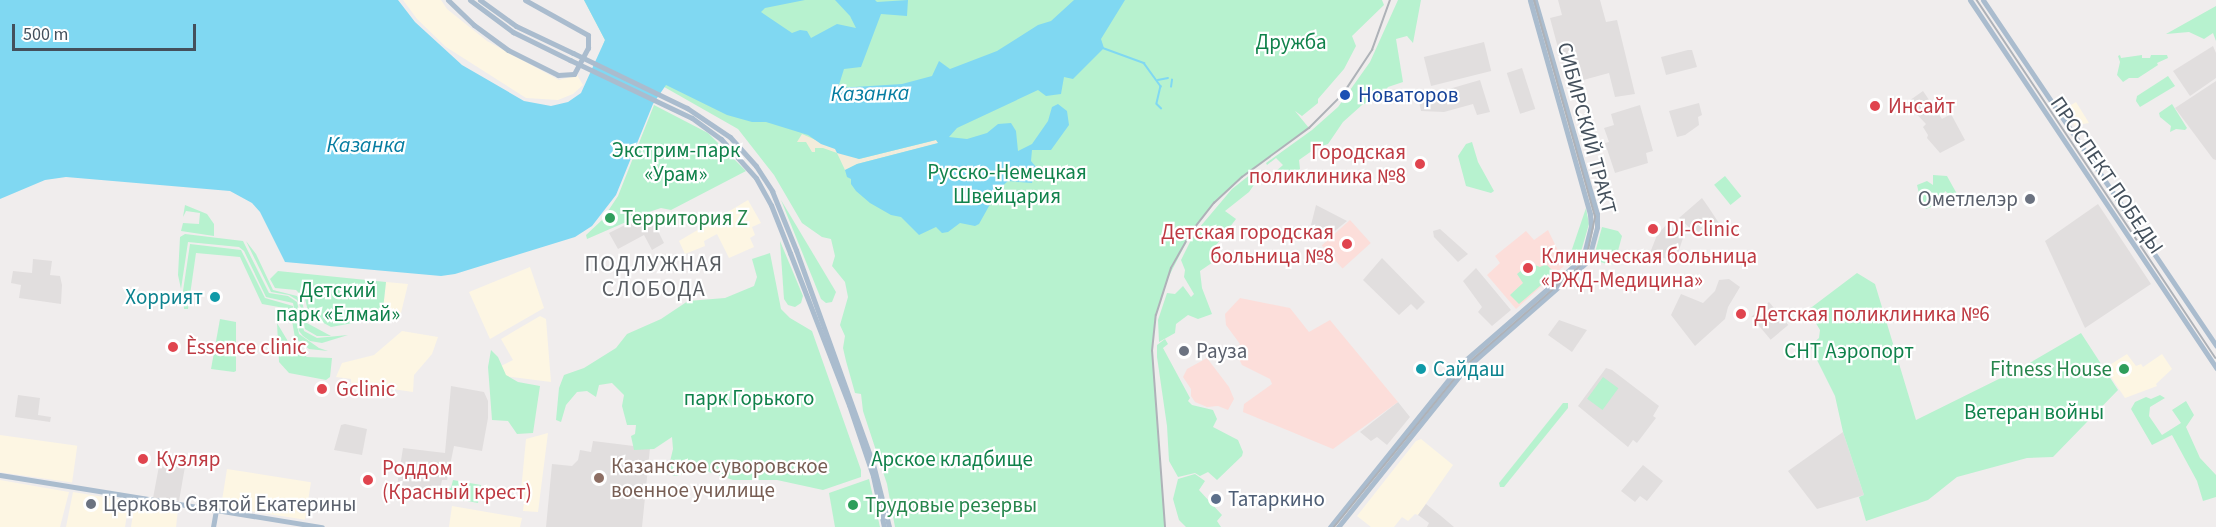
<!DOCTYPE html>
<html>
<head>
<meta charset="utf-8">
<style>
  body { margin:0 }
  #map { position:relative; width:2216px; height:527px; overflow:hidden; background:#f0eded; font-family:"Source Sans 3",sans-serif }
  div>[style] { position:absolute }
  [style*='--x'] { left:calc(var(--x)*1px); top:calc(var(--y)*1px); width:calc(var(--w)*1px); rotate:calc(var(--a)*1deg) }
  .commercial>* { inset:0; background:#fdf6e3; transform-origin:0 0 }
  .education>* { inset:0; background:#e1dede; transform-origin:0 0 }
  .medical>* { inset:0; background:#fcdeda; transform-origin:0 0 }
  .green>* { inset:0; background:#b7f2cf; transform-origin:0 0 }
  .sand>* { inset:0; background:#f3ecdb }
  .water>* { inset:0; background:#80d8f2 }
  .stream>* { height:1.5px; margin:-0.75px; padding:0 0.75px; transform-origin:0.75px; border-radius:0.75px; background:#80d8f2 }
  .major>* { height:5px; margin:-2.5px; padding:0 2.5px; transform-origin:2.5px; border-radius:2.5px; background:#aabcce }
  .tram>* { height:1.5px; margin:-0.75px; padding:0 0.75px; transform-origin:0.75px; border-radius:0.75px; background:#aeb2b8 }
  .rail>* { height:1.5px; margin:-0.75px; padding:0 0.75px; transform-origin:0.75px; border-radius:0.75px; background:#aeb2b8 }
  .major-bridge>* { height:5px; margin:-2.5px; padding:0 2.5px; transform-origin:2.5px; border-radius:2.5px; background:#aabcce }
  .dots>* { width:16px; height:16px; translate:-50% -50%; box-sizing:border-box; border:3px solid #fff; border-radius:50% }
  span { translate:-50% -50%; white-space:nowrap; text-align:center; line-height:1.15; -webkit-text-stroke:4.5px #fff; paint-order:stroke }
  .park-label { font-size:21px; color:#10824b }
  .transit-label { font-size:21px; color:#164399 }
  .left { translate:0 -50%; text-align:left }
  .health-label { font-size:21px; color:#be3a42 }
  .right { translate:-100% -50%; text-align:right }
  .street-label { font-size:21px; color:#44505c }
  .worship-label { font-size:21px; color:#5b616d }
  .leisure-label { font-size:21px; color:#27864d }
  .culture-label { font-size:21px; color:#0d838f }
  .education-label { font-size:21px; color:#785e54 }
  .service-label { font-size:21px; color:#4e5e75 }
  .water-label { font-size:22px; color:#047ca1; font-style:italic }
  .neighbourhood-label { font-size:22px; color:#595d62; letter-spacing:1.5px }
  .scale { position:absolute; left:12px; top:24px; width:184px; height:27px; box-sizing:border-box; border:3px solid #44505c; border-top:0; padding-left:8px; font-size:18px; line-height:21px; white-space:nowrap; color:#44505c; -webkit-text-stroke:4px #fff; paint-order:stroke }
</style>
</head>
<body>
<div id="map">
  <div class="commercial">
    <div style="clip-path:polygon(403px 0,441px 0,447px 9px,487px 41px,559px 80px,577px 75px,583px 85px,573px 94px,558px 100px,526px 98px,446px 47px,417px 19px)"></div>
    <div style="clip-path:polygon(2076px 102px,2089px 123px,2083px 124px,2079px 131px,2063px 110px)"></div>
    <div style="clip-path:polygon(748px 200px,761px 223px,752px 227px,755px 235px,750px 238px,754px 247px,729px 258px,717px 234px,704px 241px,705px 246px,685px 254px,679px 241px)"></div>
    <div style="clip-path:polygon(530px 267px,544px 308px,490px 339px,469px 292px)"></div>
    <div style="clip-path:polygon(386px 282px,408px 284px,400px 317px,386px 317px,383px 309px)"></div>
    <div style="clip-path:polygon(540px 316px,546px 319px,551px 382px,505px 376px,501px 366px,513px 360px,501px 339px)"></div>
    <div style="clip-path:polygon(402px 331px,438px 337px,432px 354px,414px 375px,413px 392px,351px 383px,351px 379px,336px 377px,342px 363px,374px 355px)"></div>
    <div style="clip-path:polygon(2127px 354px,2136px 366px,2141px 364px,2143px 367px,2162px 354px,2172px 369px,2156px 384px,2157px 386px,2125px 398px,2105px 368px)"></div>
    <div style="clip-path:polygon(548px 433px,538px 512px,523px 511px,525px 494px,521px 491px,526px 439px)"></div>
    <div style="left:0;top:435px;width:78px;height:37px;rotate:8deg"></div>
    <div style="clip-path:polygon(1421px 439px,1453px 465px,1418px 515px,1415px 514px,1408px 521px,1402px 517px,1394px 527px,1371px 527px,1357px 516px,1416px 441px)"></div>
    <div style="left:227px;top:469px;width:85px;height:38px;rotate:9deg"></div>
    <div style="clip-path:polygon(0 480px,69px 492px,60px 527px,0 527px)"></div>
    <div style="clip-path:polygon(73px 492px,129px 501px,125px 527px,66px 527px)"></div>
    <div style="clip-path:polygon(135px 502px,178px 509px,176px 527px,131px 527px)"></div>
    <div style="clip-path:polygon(452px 506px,522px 518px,520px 527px,449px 527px)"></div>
  </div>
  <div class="education">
    <div style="clip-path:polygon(1558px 0,1600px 0,1606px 22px,1617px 20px,1635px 94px,1615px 97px,1609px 73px,1576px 82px,1566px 78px,1550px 18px,1562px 15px)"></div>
    <div style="left:1484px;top:42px;width:30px;height:62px;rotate:76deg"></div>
    <div style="clip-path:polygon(2213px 46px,2216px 53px,2216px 78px,2190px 96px,2173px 71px)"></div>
    <div style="clip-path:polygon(1688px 50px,1692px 50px,1697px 67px,1666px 75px,1661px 57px)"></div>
    <div style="left:1522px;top:68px;width:43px;height:16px;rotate:72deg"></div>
    <div style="clip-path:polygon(1480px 80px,1490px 112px,1477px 115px,1473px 104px,1444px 112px,1421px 111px,1418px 98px)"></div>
    <div style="clip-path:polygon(2216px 81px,2216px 160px,2213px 159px,2175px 108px)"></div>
    <div style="clip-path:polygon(1923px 91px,1942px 119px,1951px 114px,1965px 140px,1940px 153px,1927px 138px,1928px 135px,1923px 127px,1926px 124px,1906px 103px)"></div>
    <div style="clip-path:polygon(1699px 103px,1702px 115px,1698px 117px,1699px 125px,1685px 135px,1677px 137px,1669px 111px)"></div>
    <div style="clip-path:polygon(1640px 105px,1653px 151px,1646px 153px,1648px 163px,1615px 173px,1605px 143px,1609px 142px,1604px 128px,1614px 125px,1611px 114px)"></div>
    <div style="clip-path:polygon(1702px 198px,1709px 208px,1726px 234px,1719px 237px,1692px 230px,1679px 218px)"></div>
    <div style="clip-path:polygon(2098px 204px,2151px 284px,2085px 328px,2045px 241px)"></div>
    <div style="clip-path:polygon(1316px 205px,1347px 221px,1325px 239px,1311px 225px)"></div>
    <div style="clip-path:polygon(649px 213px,664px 243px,652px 250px,644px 235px,618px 249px,609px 233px)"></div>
    <div style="clip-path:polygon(1668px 223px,1683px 238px,1675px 262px,1650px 253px,1657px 235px)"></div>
    <div style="clip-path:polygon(1440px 229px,1468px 254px,1458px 262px,1434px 237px,1433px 231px)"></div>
    <div style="clip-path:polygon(1382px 258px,1425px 302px,1417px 310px,1411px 304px,1399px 315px,1363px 280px)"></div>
    <div style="clip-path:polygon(33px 259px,52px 261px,50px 275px,60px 276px,62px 285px,61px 304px,19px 298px,21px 285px,11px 283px,13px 271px,32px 273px)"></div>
    <div style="clip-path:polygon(1476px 268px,1511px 310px,1492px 326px,1478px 312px,1482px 307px,1463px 281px)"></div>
    <div style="clip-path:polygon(1729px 279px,1740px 287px,1728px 307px,1725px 319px,1695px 346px,1671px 315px,1681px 294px,1703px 303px,1715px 291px,1719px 280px)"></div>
    <div style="left:1769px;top:302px;width:30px;height:23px;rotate:50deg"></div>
    <div style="clip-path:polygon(1559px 320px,1587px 330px,1572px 352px,1548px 335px)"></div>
    <div style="clip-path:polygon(1606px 368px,1612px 370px,1659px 406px,1653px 416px,1656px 418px,1637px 443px,1633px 440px,1628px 447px,1578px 406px)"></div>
    <div style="clip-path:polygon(451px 386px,484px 392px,488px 401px,488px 418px,482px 451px,454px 446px,447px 480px,442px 480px,439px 494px,397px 486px,403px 448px,445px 453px)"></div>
    <div style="clip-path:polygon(18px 395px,40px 398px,38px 415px,51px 417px,50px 422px,15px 417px)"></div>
    <div style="clip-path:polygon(1398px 402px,1410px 417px,1387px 445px,1377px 437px,1371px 441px,1360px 432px)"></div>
    <div style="clip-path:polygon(345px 424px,367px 429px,362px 455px,334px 450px,341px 425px)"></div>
    <div style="clip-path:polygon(1843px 432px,1864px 495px,1817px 509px,1788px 471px)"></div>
    <div style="clip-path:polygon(593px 441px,650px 448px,642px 527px,546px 527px,552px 464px,572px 466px,578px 460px,580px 450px,591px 452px)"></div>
    <div style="clip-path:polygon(177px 459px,186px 461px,179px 501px,153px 498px,159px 466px,175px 469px)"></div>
    <div style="clip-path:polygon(1643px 465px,1663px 481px,1647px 501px,1640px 496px,1635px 502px,1621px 491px)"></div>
    <div style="clip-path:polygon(1426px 504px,1441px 516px,1454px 527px,1427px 527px,1429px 523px,1418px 515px)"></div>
  </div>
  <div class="medical">
    <div style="left:1350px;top:220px;width:31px;height:38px;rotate:48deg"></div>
    <div style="clip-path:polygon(1548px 230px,1565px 265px,1516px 309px,1487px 275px,1500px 263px,1495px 256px,1526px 231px,1534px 240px)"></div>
    <div style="clip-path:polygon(1240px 298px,1290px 308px,1309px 332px,1330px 320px,1398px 402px,1333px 449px,1243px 412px,1244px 404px,1272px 384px,1270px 379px,1242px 365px,1234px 349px,1240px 344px,1226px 325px,1225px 314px)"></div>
    <div style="clip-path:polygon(1207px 358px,1229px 387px,1234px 399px,1228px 410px,1218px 406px,1207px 407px,1195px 402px,1191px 396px,1191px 389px,1183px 377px,1187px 369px)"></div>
  </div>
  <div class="green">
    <div style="clip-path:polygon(584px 0,1382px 0,1384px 5px,1352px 36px,1356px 46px,1344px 69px,1318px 99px,1318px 103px,1302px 116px,1295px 111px,1309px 128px,1242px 177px,1214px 203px,1192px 231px,1168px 278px,1156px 315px,1152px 351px,1165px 527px,895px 527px,887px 484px,863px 411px,861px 394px,855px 393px,846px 361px,843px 348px,845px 336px,840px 325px,848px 297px,845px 282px,832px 266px,835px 256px,831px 239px,822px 237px,802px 223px,774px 175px,738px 129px,601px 51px,605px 40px)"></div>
    <div style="clip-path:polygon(1398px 0,1421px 0,1413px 43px,1407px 36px,1396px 39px,1403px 82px,1388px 87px,1382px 95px,1362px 105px,1343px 122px,1328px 144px,1316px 148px,1299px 160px,1300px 169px,1286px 182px,1275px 172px,1283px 165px,1276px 158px,1267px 165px,1266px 163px,1312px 130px,1338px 107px,1370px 62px)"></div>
    <div style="clip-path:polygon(2216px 6px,2216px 41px,2213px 33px,2204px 39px,2189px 32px,2166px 34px)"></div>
    <div style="clip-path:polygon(2120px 55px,2121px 58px,2142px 55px,2142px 58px,2150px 58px,2151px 55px,2167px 55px,2168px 58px,2157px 63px,2158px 65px,2138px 78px,2129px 78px,2123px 82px,2117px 75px,2120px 62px,2118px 56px)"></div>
    <div style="clip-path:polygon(2168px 76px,2175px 86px,2140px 107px,2136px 101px,2137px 96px)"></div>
    <div style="clip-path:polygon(2172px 104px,2187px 128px,2185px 130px,2176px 129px,2170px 132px,2171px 126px,2160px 117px,2159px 113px)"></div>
    <div style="clip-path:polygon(654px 105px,708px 133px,746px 171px,671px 210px,661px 208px,649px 212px,587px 239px,586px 235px,602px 220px,618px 196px)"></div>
    <div style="clip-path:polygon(1472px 142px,1478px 162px,1494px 191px,1491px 193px,1466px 186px,1458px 156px,1466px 144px)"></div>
    <div style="clip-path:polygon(1256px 170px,1261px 175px,1249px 192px,1225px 211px,1236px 219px,1214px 248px,1219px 258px,1200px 271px,1202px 288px,1212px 314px,1198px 319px,1188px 315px,1176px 324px,1175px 333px,1159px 342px,1158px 320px,1167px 293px,1175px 294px,1183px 286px,1191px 297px,1194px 294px,1184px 277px,1185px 270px,1181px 260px,1194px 234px,1232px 189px)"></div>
    <div style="clip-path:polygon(1933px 175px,1947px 176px,1957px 194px,1950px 195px,1945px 191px,1942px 202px,1926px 209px,1920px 198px,1917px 185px,1927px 181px,1933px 185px)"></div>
    <div style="left:1725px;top:176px;width:26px;height:14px;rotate:51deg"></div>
    <div style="clip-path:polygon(781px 200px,836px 292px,832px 302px,826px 303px,821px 299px)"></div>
    <div style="clip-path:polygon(185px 205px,207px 214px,214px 224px,214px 236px,181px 231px,183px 223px,199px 224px,200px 213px,186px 211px,183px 217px)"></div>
    <div style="clip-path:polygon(1586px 208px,1589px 224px,1580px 255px,1569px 266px,1567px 264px)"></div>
    <div style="clip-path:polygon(1602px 227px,1618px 231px,1622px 236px,1615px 262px,1611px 265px,1593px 260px)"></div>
    <div style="clip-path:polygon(185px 234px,243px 241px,269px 293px,288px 296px,297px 302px,304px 331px,317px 338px,348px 335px,322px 343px,310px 341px,303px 336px,299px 331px,293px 303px,266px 297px,244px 251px,239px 247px,188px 242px,181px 289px,178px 275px,180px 237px)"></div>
    <div style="clip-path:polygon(246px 241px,256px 254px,273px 290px,297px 296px,303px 305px,305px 322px,331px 336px,317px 336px,305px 329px,301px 308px,297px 300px,289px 295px,271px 292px)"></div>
    <div style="clip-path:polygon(780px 241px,803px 296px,801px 303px,795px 307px,788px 305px,784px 299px)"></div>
    <div style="clip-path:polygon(190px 244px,241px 250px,265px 298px,293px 306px,299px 334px,319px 348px,328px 351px,309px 349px,295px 338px,290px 309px,262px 304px,240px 257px,196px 253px,188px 309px,184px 309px,183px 291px)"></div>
    <div style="clip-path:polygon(770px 253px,781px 309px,790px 318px,812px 331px,861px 470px,861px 477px,823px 490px,777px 480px,733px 480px,703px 470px,694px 470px,676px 476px,667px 474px,673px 449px,672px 437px,654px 449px,634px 450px,631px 436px,635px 434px,636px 425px,627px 425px,622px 406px,624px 395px,612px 383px,599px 385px,596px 397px,587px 391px,577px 392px,566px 405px,561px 422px,556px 420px,559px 388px,564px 375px,584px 368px,616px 348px,627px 334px,661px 319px,688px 301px,725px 298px,754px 286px,757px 277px,752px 259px)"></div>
    <div style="clip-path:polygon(1530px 263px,1540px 267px,1546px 264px,1555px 273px,1519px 304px,1510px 295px,1523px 283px,1517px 274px)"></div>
    <div style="clip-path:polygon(278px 271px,386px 282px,383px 309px,386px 317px,331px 327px,309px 315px,305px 299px,296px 290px,275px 288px,270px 279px)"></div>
    <div style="clip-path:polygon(1857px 273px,1875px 284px,1916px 420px,2021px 368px,2081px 333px,2118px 390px,2053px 457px,2027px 458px,1957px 477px,1928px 500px,1866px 521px,1859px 497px,1864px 495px,1843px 432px,1835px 396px,1810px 346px,1819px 338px,1820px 330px,1808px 310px)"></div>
    <div style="clip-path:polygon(220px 319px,236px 322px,236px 371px,234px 372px,211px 369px)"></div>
    <div style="clip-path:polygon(277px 323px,289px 343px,307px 357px,332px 358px,330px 377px,326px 380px,289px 373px,279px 362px)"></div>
    <div style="clip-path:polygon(1165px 339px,1168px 344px,1163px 348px,1190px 398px,1188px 401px,1192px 405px,1213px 410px,1217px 419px,1213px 427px,1238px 440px,1243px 452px,1242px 456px,1217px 480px,1208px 472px,1200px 476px,1195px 473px,1178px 477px,1169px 461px,1167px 426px,1157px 357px,1157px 345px)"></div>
    <div style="clip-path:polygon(491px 350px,498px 357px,506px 375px,518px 382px,540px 386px,533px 433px,517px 434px,508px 421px,492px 420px,488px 367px)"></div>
    <div style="left:1603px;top:377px;width:19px;height:27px;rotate:36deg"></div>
    <div style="clip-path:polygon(2160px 395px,2165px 398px,2150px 407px,2149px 416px,2162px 435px,2181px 423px,2172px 410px,2186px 401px,2194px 415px,2186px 427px,2200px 458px,2216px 475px,2216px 497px,2203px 501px,2197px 481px,2172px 435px,2152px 445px,2131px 409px,2135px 402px,2146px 397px,2151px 399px)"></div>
    <div style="clip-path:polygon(1563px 403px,1568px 403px,1568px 408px,1504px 487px,1500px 487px,1499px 483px)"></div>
    <div style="clip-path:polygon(1195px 474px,1205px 481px,1199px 490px,1222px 515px,1217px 521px,1221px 527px,1186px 527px,1179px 520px,1173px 499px,1178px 479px)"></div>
    <div style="clip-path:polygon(869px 479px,880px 527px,835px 527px,829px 493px)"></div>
    <div style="clip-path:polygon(453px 480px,481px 485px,478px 503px,440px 496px,442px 487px,451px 488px)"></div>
  </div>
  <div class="sand">
    <div style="clip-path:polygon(802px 134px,859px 159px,936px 140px,939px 143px,857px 164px,845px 170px,837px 153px,823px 148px,815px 148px,815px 152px,812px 152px,806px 142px,797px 142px)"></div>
  </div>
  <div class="water">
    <div style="clip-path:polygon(0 0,398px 0,415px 22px,462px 65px,524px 101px,551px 106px,568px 102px,581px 93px,605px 40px,584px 0,805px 0,765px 8px,761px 12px,792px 33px,800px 30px,807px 31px,811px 38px,837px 24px,856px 28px,850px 16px,835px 0,875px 0,877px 2px,908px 0,907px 16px,881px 14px,861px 67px,844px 69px,838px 88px,902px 84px,932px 76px,939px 61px,950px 69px,997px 51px,1038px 25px,1051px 21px,1074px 0,1125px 0,1101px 39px,1104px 48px,1073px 79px,1064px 77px,1061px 94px,1046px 96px,1038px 90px,957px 128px,949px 137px,967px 139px,987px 133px,998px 124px,1011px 123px,1016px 131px,1018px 151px,1032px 144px,1048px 121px,1052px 107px,1058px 104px,1067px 111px,1069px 125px,1051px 150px,1032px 150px,1031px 161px,1036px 167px,1032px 183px,1008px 181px,998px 190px,979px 224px,975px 226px,960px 223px,948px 232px,942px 233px,936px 227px,919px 235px,901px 217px,891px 215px,870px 203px,856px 191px,851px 184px,851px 179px,847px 177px,845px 170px,857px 164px,938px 143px,936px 140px,859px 159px,837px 153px,835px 149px,821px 144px,808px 135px,766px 122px,752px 122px,727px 115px,666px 85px,653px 104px,616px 195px,592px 226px,575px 237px,455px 274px,441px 276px,285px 262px,260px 212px,252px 203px,230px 191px,66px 177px,45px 180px,0 199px)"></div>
  </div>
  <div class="stream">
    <div style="--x:1103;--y:48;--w:44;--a:20.1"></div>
    <div style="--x:1144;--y:63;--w:29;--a:54"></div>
    <div style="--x:1161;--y:86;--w:18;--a:103"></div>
    <div style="--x:1157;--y:104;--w:6;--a:45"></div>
    <div style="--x:1158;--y:80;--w:10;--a:-11"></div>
    <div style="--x:1171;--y:87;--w:7;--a:-82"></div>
  </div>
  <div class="major">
    <div style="--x:448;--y:0;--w:36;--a:44"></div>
    <div style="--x:474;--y:25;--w:42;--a:36.3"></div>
    <div style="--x:508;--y:50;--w:56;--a:26.6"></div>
    <div style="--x:558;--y:75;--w:16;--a:-4"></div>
    <div style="--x:574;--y:74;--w:30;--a:-62"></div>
    <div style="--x:588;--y:48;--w:13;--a:-90"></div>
    <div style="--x:588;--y:35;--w:72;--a:-150.9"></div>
    <div style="--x:470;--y:0;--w:54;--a:36.7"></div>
    <div style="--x:513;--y:32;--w:64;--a:26.2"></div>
    <div style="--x:480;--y:0;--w:44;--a:35.8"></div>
    <div style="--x:516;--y:26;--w:63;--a:25.3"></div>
    <div style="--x:1970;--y:0;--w:443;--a:56.2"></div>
    <div style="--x:1983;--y:0;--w:417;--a:56"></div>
    <div style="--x:796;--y:250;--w:227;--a:70.2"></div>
    <div style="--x:873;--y:464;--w:65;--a:75.7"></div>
    <div style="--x:790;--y:253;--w:163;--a:68.8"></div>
    <div style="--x:849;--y:405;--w:75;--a:71.3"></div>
    <div style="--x:873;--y:476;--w:52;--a:77.8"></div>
    <div style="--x:0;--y:475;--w:326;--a:9.2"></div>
    <div style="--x:213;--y:527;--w:17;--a:-80"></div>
    <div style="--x:1330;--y:527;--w:209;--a:-51.2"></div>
    <div style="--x:1461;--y:364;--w:154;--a:-41"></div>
    <div style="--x:1577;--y:263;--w:11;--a:-52"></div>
    <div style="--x:1584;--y:254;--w:29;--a:-76"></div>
    <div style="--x:1591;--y:226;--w:12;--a:-95"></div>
    <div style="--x:1590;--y:214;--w:222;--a:-105.7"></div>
    <div style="--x:1338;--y:527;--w:204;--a:-51.2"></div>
    <div style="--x:1466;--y:368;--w:162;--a:-41.3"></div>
    <div style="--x:1588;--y:261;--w:35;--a:-75"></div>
    <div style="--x:1597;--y:227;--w:13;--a:-90"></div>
    <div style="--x:1597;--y:214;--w:223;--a:-106.2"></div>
  </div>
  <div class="tram">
    <div style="--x:1977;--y:0;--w:430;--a:56.3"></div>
    <div style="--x:1334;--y:527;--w:206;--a:-50.9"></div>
    <div style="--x:1464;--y:367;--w:155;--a:-41.1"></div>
    <div style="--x:1581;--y:265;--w:12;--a:-59"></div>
    <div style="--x:1587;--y:255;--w:39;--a:-78"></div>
    <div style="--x:1595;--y:217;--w:225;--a:-105.7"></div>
  </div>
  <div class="rail">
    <div style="--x:1165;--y:527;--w:176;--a:-94.2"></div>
    <div style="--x:1152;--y:351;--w:36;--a:-84"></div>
    <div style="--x:1156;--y:315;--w:49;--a:-72.3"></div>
    <div style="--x:1171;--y:268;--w:43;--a:-60.4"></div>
    <div style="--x:1192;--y:231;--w:36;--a:-52"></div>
    <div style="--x:1214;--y:203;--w:38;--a:-43"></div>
    <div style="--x:1242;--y:177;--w:83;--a:-36.2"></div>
    <div style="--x:1309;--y:128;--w:48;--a:-45"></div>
    <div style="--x:1343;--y:94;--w:53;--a:-56.6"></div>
    <div style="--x:1372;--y:50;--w:53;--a:-70.2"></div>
  </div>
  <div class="major-bridge">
    <div style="--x:573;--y:53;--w:127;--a:25.8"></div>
    <div style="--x:687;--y:108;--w:52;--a:34"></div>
    <div style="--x:730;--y:137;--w:39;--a:48"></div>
    <div style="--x:756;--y:166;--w:30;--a:57"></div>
    <div style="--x:772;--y:191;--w:64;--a:67.9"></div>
    <div style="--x:570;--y:60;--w:135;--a:25.4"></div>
    <div style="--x:692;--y:118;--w:36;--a:36"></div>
    <div style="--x:721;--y:139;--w:52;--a:48.1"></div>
    <div style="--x:756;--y:178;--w:31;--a:61"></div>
    <div style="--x:771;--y:205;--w:52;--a:68.4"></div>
  </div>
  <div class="dots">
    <div style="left:1345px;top:95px;background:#1a4fb4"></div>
    <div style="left:1875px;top:106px;background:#e0444e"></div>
    <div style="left:1420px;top:164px;background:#e0444e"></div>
    <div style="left:2030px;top:199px;background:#6b7280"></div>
    <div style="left:610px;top:218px;background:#2e9e5b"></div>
    <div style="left:1653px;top:229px;background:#e0444e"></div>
    <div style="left:1347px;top:244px;background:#e0444e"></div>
    <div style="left:1528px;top:268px;background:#e0444e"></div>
    <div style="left:215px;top:297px;background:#0f9aa8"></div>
    <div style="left:1741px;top:314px;background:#e0444e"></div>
    <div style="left:173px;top:347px;background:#e0444e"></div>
    <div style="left:1184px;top:351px;background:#6b7280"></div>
    <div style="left:1421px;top:369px;background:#0f9aa8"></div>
    <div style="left:2124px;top:369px;background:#2e9e5b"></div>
    <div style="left:322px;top:389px;background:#e0444e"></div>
    <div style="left:143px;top:459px;background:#e0444e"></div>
    <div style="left:599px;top:478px;background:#8d6e63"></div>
    <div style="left:368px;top:480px;background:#e0444e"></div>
    <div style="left:1216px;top:499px;background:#5c6f8a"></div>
    <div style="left:91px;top:504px;background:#6b7280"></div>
    <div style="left:853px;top:505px;background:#2e9e5b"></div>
  </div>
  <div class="park-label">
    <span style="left:1291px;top:42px">Дружба</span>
    <span style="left:676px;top:162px">Экстрим-парк<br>«Урам»</span>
    <span style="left:1007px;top:184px">Русско-Немецкая<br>Швейцария</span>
    <span style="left:338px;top:302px">Детский<br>парк «Елмай»</span>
    <span style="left:1849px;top:351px">СНТ Аэропорт</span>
    <span style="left:749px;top:398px">парк Горького</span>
    <span style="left:2034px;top:412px">Ветеран войны</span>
    <span style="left:952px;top:459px">Арское кладбище</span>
  </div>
  <div class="transit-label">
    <span class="left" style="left:1358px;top:95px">Новаторов</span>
  </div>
  <div class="health-label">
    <span class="left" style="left:1888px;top:106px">Инсайт</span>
    <span class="right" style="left:1406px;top:164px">Городская<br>поликлиника №8</span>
    <span class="left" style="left:1666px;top:229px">DI-Clinic</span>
    <span class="right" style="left:1334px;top:244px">Детская городская<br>больница №8</span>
    <span class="left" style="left:1541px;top:268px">Клиническая больница<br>«РЖД-Медицина»</span>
    <span class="left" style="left:1754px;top:314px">Детская поликлиника №6</span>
    <span class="left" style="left:186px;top:347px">Èssence clinic</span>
    <span class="left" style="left:336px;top:389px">Gclinic</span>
    <span class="left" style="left:156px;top:459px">Кузляр</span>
    <span class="left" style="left:382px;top:480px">Роддом<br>(Красный крест)</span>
  </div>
  <div class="street-label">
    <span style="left:1587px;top:128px;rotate:75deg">СИБИРСКИЙ ТРАКТ</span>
    <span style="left:2107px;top:175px;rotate:56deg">ПРОСПЕКТ ПОБЕДЫ</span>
  </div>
  <div class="worship-label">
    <span class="right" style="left:2018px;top:199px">Ометлелэр</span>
    <span class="left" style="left:1196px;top:351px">Рауза</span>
    <span class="left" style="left:103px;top:504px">Церковь Святой Екатерины</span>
  </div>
  <div class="leisure-label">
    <span class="left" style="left:622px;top:218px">Территория Z</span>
    <span class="right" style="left:2112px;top:369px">Fitness House</span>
    <span class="left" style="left:865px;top:505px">Трудовые резервы</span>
  </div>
  <div class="culture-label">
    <span class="right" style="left:203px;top:297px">Хоррият</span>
    <span class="left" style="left:1433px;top:369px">Сайдаш</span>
  </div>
  <div class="education-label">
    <span class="left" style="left:611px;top:478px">Казанское суворовское<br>военное училище</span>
  </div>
  <div class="service-label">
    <span class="left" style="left:1228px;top:499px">Татаркино</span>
  </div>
  <div class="water-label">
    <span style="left:870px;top:94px;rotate:-1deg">Казанка</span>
    <span style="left:366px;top:146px">Казанка</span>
  </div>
  <div class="neighbourhood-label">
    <span style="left:654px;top:277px">ПОДЛУЖНАЯ<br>СЛОБОДА</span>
  </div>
  <div class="scale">500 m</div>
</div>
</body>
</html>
